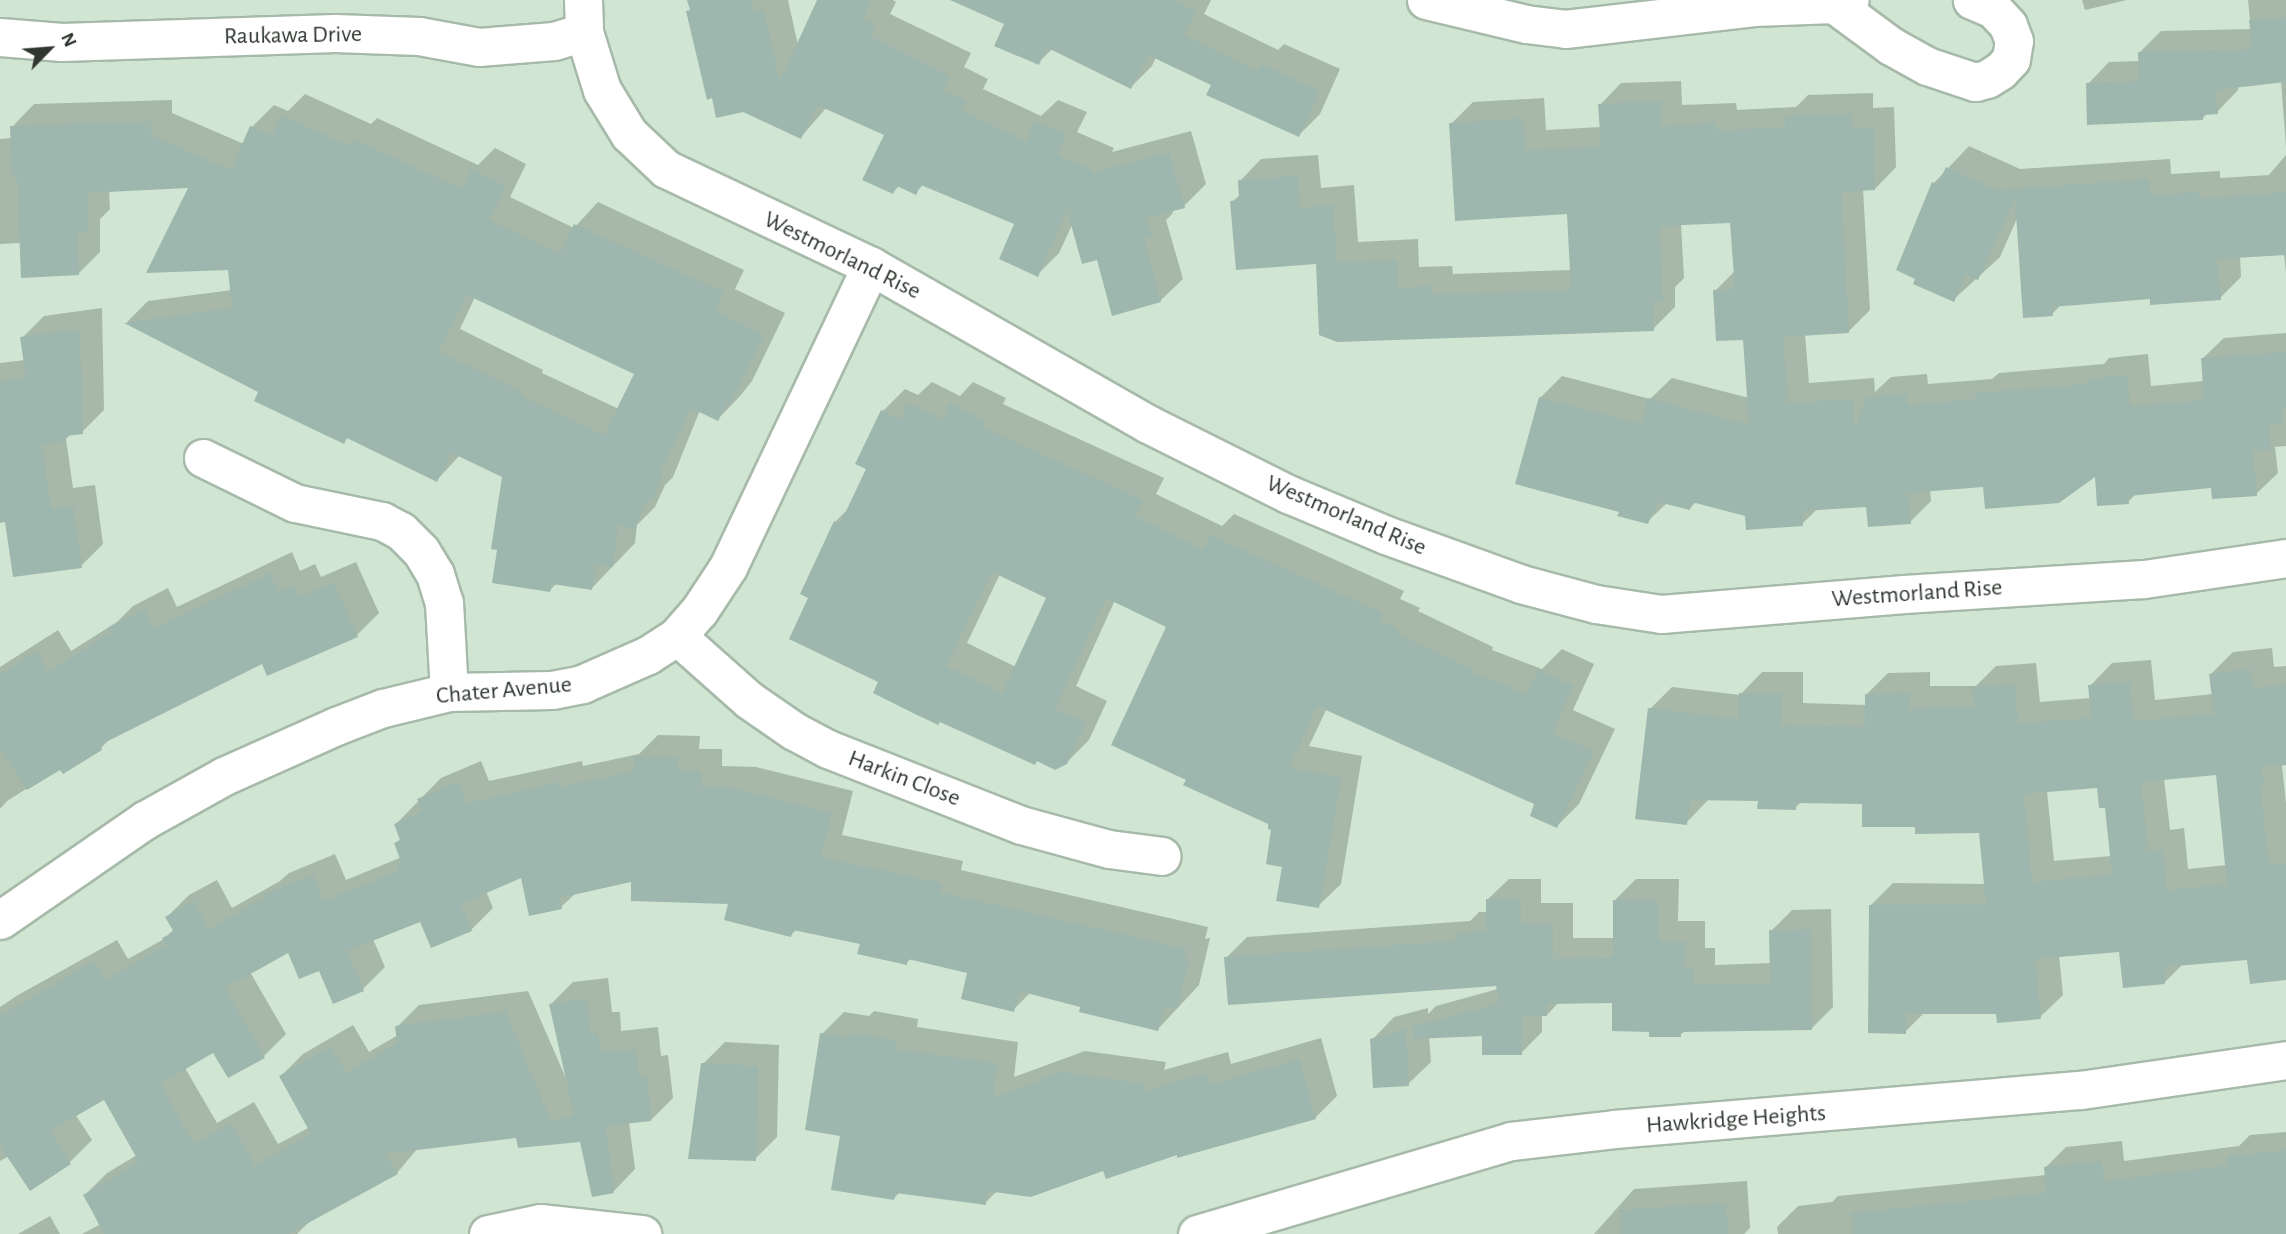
<!DOCTYPE html>
<html>
<head>
<meta charset="utf-8">
<style>
  body { margin:0 }
  #map { position:relative; width:2286px; height:1234px; overflow:hidden; background:#d1e5d3; font-family:"Alegreya Sans",sans-serif }
  div>[style] { position:absolute }
  [style*='--x'] { left:calc(var(--x)*1px); top:calc(var(--y)*1px); width:calc(var(--w)*1px); rotate:calc(var(--a)*1deg) }
  .shadow>* { inset:0; background:#0003 }
  .building>* { inset:0; background:#9db7ae }
  .roads { filter:drop-shadow(2px 0 #a7baa9) drop-shadow(-2px 0 #a7baa9) drop-shadow(0 2px #a7baa9) drop-shadow(0 -2px #a7baa9) }
  .minor>* { height:37px; margin:-18.5px; padding:0 18.5px; transform-origin:18.5px; border-radius:18.5px; background:#fff }
  span { translate:-50% -50%; white-space:nowrap; text-align:center; line-height:1.15; -webkit-text-stroke:5px #fff; paint-order:stroke }
  .street-label { font-size:24px; color:#2f3730 }
  .north { position:absolute; left:14px; top:14px; width:70px; height:70px; -webkit-text-stroke:5px #fff; paint-order:stroke; rotate:65deg; font-size:19px; font-weight:700; line-height:28px; text-align:center; color:#2f3730 }
  .north::after { content:''; display:block; margin:auto; width:24px; height:32px; background:#2f3730; clip-path:polygon(50% 0,100% 100%,50% 72%,0 100%) }
</style>
</head>
<body>
<div id="map">
  <div class="shadow">
    <div style="clip-path:polygon(688px 0,788px 0,798px 45px,819px 0,893px 0,896px 2px,890px 14px,971px 53px,964px 67px,988px 79px,983px 89px,1041px 116px,1058px 100px,1087px 112px,1077px 132px,1114px 148px,1112px 152px,1191px 131px,1206px 184px,1184px 206px,1172px 210px,1173px 213px,1166px 220px,1183px 279px,1160px 301px,1098px 258px,1073px 223px,1059px 253px,1037px 275px,1016px 223px,924px 184px,916px 192px,900px 185px,893px 192px,886px 134px,827px 107px,801px 137px)"></div>
    <div style="clip-path:polygon(954px 0,1211px 0,1204px 14px,1278px 50px,1284px 44px,1340px 69px,1320px 114px,1299px 135px,1213px 84px,1156px 57px,1152px 66px,1131px 87px,1053px 48px,1038px 63px,1006px 23px)"></div>
    <div style="clip-path:polygon(2082px 0,2127px 0,2085px 10px)"></div>
    <div style="clip-path:polygon(2248px 0,2286px 0,2286px 147px,2281px 81px,2238px 86px,2238px 90px,2217px 112px,2208px 112px,2203px 118px,2088px 84px,2109px 62px,2140px 61px,2140px 52px,2161px 31px,2251px 29px)"></div>
    <div style="clip-path:polygon(1681px 81px,1682px 105px,1736px 103px,1737px 110px,1796px 107px,1808px 95px,1873px 93px,1873px 108px,1894px 107px,1896px 167px,1875px 189px,1863px 189px,1870px 310px,1848px 332px,1805px 334px,1809px 383px,1874px 378px,1875px 392px,1891px 377px,1927px 374px,1928px 384px,1992px 379px,1999px 373px,2104px 364px,2109px 358px,2148px 354px,2151px 386px,2204px 381px,2202px 359px,2224px 338px,2286px 333px,2286px 446px,2275px 447px,2278px 473px,2256px 494px,2212px 486px,2136px 494px,2128px 502px,2096px 473px,1930px 490px,1931px 501px,1910px 522px,1868px 505px,1817px 509px,1802px 524px,1746px 515px,1696px 502px,1690px 508px,1668px 502px,1647px 522px,1621px 511px,1540px 398px,1562px 376px,1650px 399px,1672px 378px,1749px 398px,1745px 338px,1715px 291px,1735px 271px,1731px 221px,1681px 224px,1684px 278px,1675px 287px,1675px 307px,1653px 329px,1337px 340px,1318px 263px,1232px 202px,1241px 194px,1240px 181px,1261px 159px,1318px 155px,1321px 188px,1354px 185px,1358px 242px,1418px 239px,1419px 267px,1452px 266px,1453px 274px,1572px 270px,1569px 212px,1451px 124px,1473px 102px,1544px 98px,1546px 130px,1601px 127px,1600px 105px,1621px 83px)"></div>
    <div style="clip-path:polygon(evenodd,305px 94px,371px 124px,377px 118px,478px 165px,495px 148px,526px 164px,510px 197px,574px 228px,598px 202px,744px 270px,735px 289px,785px 313px,752px 381px,740px 396px,718px 419px,700px 410px,673px 477px,665px 485px,655px 507px,637px 525px,635px 543px,592px 588px,557px 583px,550px 590px,499px 549px,504px 476px,460px 455px,437px 480px,348px 437px,344px 442px,260px 391px,127px 322px,148px 301px,232px 290px,230px 268px,191px 186px,109px 190px,110px 209px,100px 219px,100px 252px,78px 274px,21px 243px,0 244px,0 139px,12px 138px,12px 127px,34px 104px,172px 100px,172px 113px,244px 144px,252px 127px,274px 105px,288px 111px,305px 94px,475px 297px,636px 373px,619px 409px,542px 373px,543px 370px,460px 329px,475px 297px)"></div>
    <div style="clip-path:polygon(1969px 146px,2020px 169px,2170px 159px,2171px 174px,2220px 171px,2220px 178px,2269px 175px,2286px 155px,2286px 273px,2284px 254px,2240px 256px,2241px 277px,2220px 298px,2151px 297px,2062px 304px,2052px 314px,2018px 216px,2000px 257px,1953px 300px,1899px 270px,1934px 183px)"></div>
    <div style="clip-path:polygon(102px 308px,104px 410px,82px 432px,71px 434px,66px 439px,73px 488px,95px 485px,103px 544px,81px 566px,6px 520px,0 521px,0 363px,25px 360px,22px 338px,44px 316px)"></div>
    <div style="clip-path:polygon(evenodd,932px 382px,960px 396px,973px 382px,1006px 398px,1003px 404px,1164px 478px,1156px 494px,1222px 526px,1234px 514px,1404px 591px,1400px 599px,1420px 608px,1418px 611px,1493px 647px,1492px 650px,1542px 669px,1562px 649px,1594px 664px,1573px 710px,1615px 729px,1579px 804px,1557px 826px,1536px 803px,1327px 708px,1309px 746px,1362px 756px,1341px 884px,1318px 906px,1284px 865px,1270px 823px,1188px 780px,1168px 626px,1115px 600px,1076px 686px,1107px 701px,1089px 740px,1066px 763px,881px 681px,810px 597px,835px 522px,850px 507px,868px 468px,883px 411px,905px 389px,918px 395px,932px 382px,1000px 574px,1048px 597px,1016px 667px,967px 643px,1000px 574px)"></div>
    <div style="clip-path:polygon(292px 552px,300px 571px,315px 564px,321px 577px,356px 562px,379px 613px,357px 635px,263px 662px,112px 737px,101px 748px,61px 767px,7px 801px,0 809px,0 667px,58px 630px,71px 651px,117px 622px,133px 606px,168px 588px,177px 607px)"></div>
    <div style="clip-path:polygon(evenodd,2272px 648px,2274px 667px,2286px 666px,2286px 763px,2282px 766px,2286px 803px,2286px 976px,2249px 958px,2183px 964px,2165px 982px,2121px 950px,2059px 955px,2063px 995px,2040px 1017px,1997px 1012px,1925px 1012px,1905px 1032px,1871px 905px,1893px 883px,1986px 884px,1981px 831px,1917px 825px,1863px 803px,1802px 801px,1795px 808px,1759px 800px,1709px 799px,1686px 823px,1650px 709px,1672px 687px,1740px 695px,1762px 672px,1803px 672px,1803px 703px,1866px 705px,1866px 695px,1888px 673px,1930px 672px,1930px 686px,1976px 686px,1996px 666px,2036px 663px,2040px 702px,2091px 698px,2090px 686px,2112px 663px,2151px 660px,2155px 700px,2213px 694px,2211px 674px,2233px 652px,2272px 648px,2218px 773px,2227px 865px,2188px 869px,2184px 828px,2170px 830px,2164px 778px,2218px 773px,2272px 648px,2099px 786px,2106px 806px,2111px 856px,2054px 861px,2047px 791px,2099px 786px)"></div>
    <div style="clip-path:polygon(658px 735px,700px 736px,699px 749px,722px 749px,722px 766px,756px 767px,853px 791px,842px 835px,963px 861px,961px 870px,1208px 927px,1205px 939px,1210px 938px,1199px 985px,1158px 1029px,1031px 992px,1013px 1010px,969px 972px,912px 958px,906px 963px,862px 943px,797px 929px,791px 935px,730px 903px,633px 880px,576px 893px,561px 907px,522px 876px,486px 891px,493px 908px,471px 930px,421px 919px,373px 939px,385px 967px,363px 989px,289px 951px,250px 972px,286px 1034px,264px 1056px,214px 1051px,185px 1068px,217px 1123px,254px 1102px,278px 1144px,310px 1127px,281px 1076px,303px 1054px,353px 1025px,369px 1052px,398px 1035px,397px 1027px,419px 1005px,528px 991px,568px 1083px,551px 1004px,573px 982px,608px 978px,612px 1012px,620px 1012px,621px 1031px,658px 1027px,661px 1056px,668px 1055px,673px 1098px,651px 1120px,629px 1122px,635px 1169px,613px 1192px,581px 1140px,517px 1136px,417px 1149px,397px 1173px,311px 1220px,297px 1234px,82px 1234px,99px 1225px,85px 1195px,107px 1173px,137px 1155px,104px 1097px,75px 1114px,92px 1140px,70px 1162px,9px 1156px,0 1161px,0 1007px,18px 995px,117px 940px,128px 959px,164px 939px,174px 929px,167px 917px,189px 895px,217px 880px,232px 908px,280px 881px,289px 873px,335px 854px,346px 880px,402px 857px,396px 844px,401px 838px,396px 824px,441px 778px,481px 761px,489px 781px,582px 761px,583px 766px,639px 754px)"></div>
    <div style="clip-path:polygon(1509px 879px,1541px 879px,1541px 903px,1573px 903px,1573px 938px,1615px 938px,1615px 900px,1636px 879px,1679px 879px,1678px 921px,1705px 921px,1705px 948px,1715px 948px,1715px 965px,1771px 963px,1771px 931px,1792px 910px,1831px 909px,1833px 1007px,1812px 1028px,1685px 1031px,1680px 1035px,1651px 1030px,1614px 1002px,1559px 1002px,1547px 1015px,1542px 1015px,1542px 1032px,1521px 1053px,1484px 1035px,1429px 1037px,1431px 1062px,1408px 1084px,1372px 1040px,1394px 1017px,1428px 1008px,1428px 1014px,1436px 1006px,1498px 989px,1497px 984px,1226px 958px,1247px 937px,1470px 921px,1479px 912px,1487px 912px,1487px 900px)"></div>
    <div style="clip-path:polygon(874px 1011px,918px 1019px,917px 1027px,1018px 1042px,1014px 1077px,1085px 1051px,1166px 1062px,1164px 1070px,1228px 1052px,1231px 1064px,1321px 1038px,1337px 1096px,1315px 1118px,1178px 1152px,997px 1191px,985px 1203px,900px 1192px,894px 1198px,842px 1135px,822px 1034px,844px 1012px,869px 1016px)"></div>
    <div style="clip-path:polygon(725px 1042px,779px 1045px,777px 1137px,755px 1159px,703px 1064px)"></div>
    <div style="clip-path:polygon(2286px 1132px,2286px 1234px,1778px 1234px,1777px 1227px,1798px 1206px,1832px 1202px,1838px 1196px,2046px 1175px,2045px 1168px,2066px 1147px,2122px 1141px,2124px 1161px,2239px 1146px,2250px 1135px)"></div>
    <div style="clip-path:polygon(1747px 1181px,1750px 1228px,1744px 1234px,1594px 1234px,1634px 1189px)"></div>
    <div style="clip-path:polygon(50px 1216px,60px 1234px,18px 1234px)"></div>
  </div>
  <div class="building">
    <div style="clip-path:polygon(687px 0,751px 0,754px 12px,763px 10px,780px 81px,817px 0,871px 0,863px 18px,875px 24px,870px 36px,950px 76px,943px 90px,967px 101px,962px 111px,1026px 141px,1034px 121px,1066px 134px,1057px 155px,1093px 170px,1092px 173px,1169px 152px,1185px 208px,1146px 218px,1152px 237px,1144px 239px,1161px 302px,1112px 316px,1097px 260px,1082px 264px,1067px 210px,1038px 277px,999px 259px,1014px 224px,921px 185px,916px 195px,897px 186px,893px 194px,862px 180px,884px 135px,817px 105px,801px 139px,743px 112px,716px 118px,712px 98px,707px 100px,686px 11px,690px 10px)"></div>
    <div style="clip-path:polygon(950px 0,1172px 0,1196px 11px,1184px 35px,1257px 71px,1261px 64px,1320px 91px,1299px 137px,1206px 95px,1211px 85px,1148px 55px,1131px 89px,1046px 47px,1039px 65px,994px 46px,1004px 24px)"></div>
    <div style="clip-path:polygon(2286px 17px,2286px 82px,2216px 90px,2218px 114px,2203px 115px,2203px 120px,2087px 125px,2086px 83px,2139px 81px,2138px 52px,2252px 49px,2249px 20px)"></div>
    <div style="clip-path:polygon(1660px 101px,1661px 126px,1715px 123px,1716px 130px,1785px 128px,1785px 116px,1852px 114px,1852px 128px,1874px 128px,1875px 190px,1841px 192px,1849px 333px,1783px 337px,1788px 403px,1853px 399px,1855px 428px,1867px 397px,1906px 394px,1907px 405px,1976px 399px,1975px 393px,2087px 384px,2086px 379px,2127px 375px,2130px 406px,2204px 400px,2201px 358px,2286px 352px,2286px 408px,2281px 409px,2282px 424px,2270px 425px,2271px 449px,2253px 451px,2257px 496px,2212px 499px,2211px 488px,2128px 496px,2129px 504px,2097px 506px,2095px 477px,2059px 503px,1985px 509px,1983px 487px,1908px 493px,1911px 524px,1868px 527px,1866px 507px,1802px 511px,1803px 526px,1746px 530px,1745px 516px,1692px 502px,1690px 510px,1658px 502px,1648px 524px,1617px 516px,1619px 512px,1515px 484px,1539px 397px,1642px 424px,1648px 398px,1749px 425px,1743px 340px,1716px 341px,1713px 290px,1735px 289px,1730px 223px,1659px 226px,1663px 301px,1653px 301px,1654px 331px,1337px 342px,1319px 335px,1316px 264px,1236px 270px,1230px 201px,1239px 200px,1238px 180px,1297px 176px,1300px 208px,1333px 205px,1337px 263px,1397px 260px,1398px 288px,1431px 286px,1432px 295px,1571px 290px,1567px 214px,1455px 221px,1449px 123px,1523px 118px,1525px 150px,1601px 147px,1598px 104px)"></div>
    <div style="clip-path:polygon(evenodd,281px 115px,350px 146px,353px 139px,462px 189px,471px 169px,506px 186px,489px 220px,560px 254px,574px 224px,724px 292px,715px 311px,764px 335px,730px 405px,727px 403px,718px 421px,691px 408px,660px 473px,663px 475px,652px 501px,648px 499px,633px 531px,618px 524px,613px 567px,596px 565px,592px 590px,552px 584px,550px 592px,492px 583px,497px 550px,491px 549px,502px 477px,452px 453px,437px 482px,347px 438px,344px 444px,254px 401px,258px 392px,124px 323px,232px 308px,228px 270px,146px 273px,188px 188px,87px 193px,89px 233px,78px 233px,79px 275px,21px 278px,17px 177px,12px 177px,10px 126px,151px 121px,151px 135px,231px 170px,250px 126px,272px 135px,281px 115px,467px 295px,634px 374px,604px 435px,521px 396px,522px 392px,439px 351px,467px 295px)"></div>
    <div style="clip-path:polygon(1946px 167px,1997px 190px,2149px 179px,2150px 195px,2199px 192px,2199px 199px,2286px 192px,2286px 255px,2217px 259px,2221px 300px,2150px 305px,2150px 299px,2052px 307px,2053px 316px,2023px 318px,2015px 199px,1978px 280px,1966px 275px,1954px 302px,1913px 284px,1915px 279px,1896px 270px,1932px 182px,1938px 184px)"></div>
    <div style="clip-path:polygon(80px 329px,83px 434px,65px 436px,66px 441px,42px 445px,51px 509px,73px 506px,82px 568px,13px 577px,5px 522px,0 523px,0 381px,26px 378px,20px 337px)"></div>
    <div style="clip-path:polygon(evenodd,908px 403px,942px 419px,950px 403px,985px 420px,982px 427px,1143px 500px,1135px 516px,1203px 550px,1210px 535px,1383px 613px,1380px 621px,1399px 630px,1397px 634px,1472px 669px,1471px 672px,1527px 694px,1538px 670px,1573px 686px,1552px 733px,1594px 751px,1557px 828px,1530px 816px,1534px 804px,1317px 706px,1289px 768px,1341px 777px,1319px 908px,1276px 901px,1282px 867px,1266px 864px,1271px 830px,1268px 829px,1268px 824px,1183px 785px,1186px 780px,1111px 745px,1166px 627px,1106px 598px,1055px 709px,1086px 723px,1067px 764px,1055px 770px,1037px 761px,1035px 765px,940px 722px,938px 725px,913px 713px,873px 693px,878px 682px,789px 639px,808px 598px,800px 594px,834px 521px,840px 524px,866px 469px,855px 464px,881px 410px,900px 419px,908px 403px,992px 572px,1046px 598px,1002px 693px,946px 666px,992px 572px)"></div>
    <div style="clip-path:polygon(270px 573px,278px 592px,293px 585px,299px 597px,334px 583px,358px 637px,267px 676px,262px 664px,100px 745px,102px 750px,63px 774px,60px 770px,27px 790px,0 748px,0 674px,36px 651px,48px 672px,111px 632px,108px 628px,145px 609px,154px 628px)"></div>
    <div style="clip-path:polygon(evenodd,2251px 669px,2253px 688px,2286px 685px,2286px 765px,2262px 767px,2264px 786px,2260px 786px,2269px 865px,2286px 863px,2286px 980px,2250px 984px,2247px 960px,2164px 967px,2165px 984px,2123px 988px,2119px 952px,2035px 959px,2041px 1019px,1997px 1023px,1996px 1014px,1906px 1014px,1906px 1034px,1868px 1033px,1869px 905px,1986px 905px,1979px 833px,1915px 834px,1915px 827px,1862px 827px,1862px 804px,1796px 803px,1796px 810px,1757px 809px,1758px 801px,1690px 800px,1687px 825px,1635px 819px,1648px 708px,1738px 719px,1739px 693px,1782px 694px,1781px 725px,1865px 727px,1865px 694px,1909px 693px,1909px 708px,1974px 707px,1972px 687px,2015px 684px,2018px 723px,2091px 718px,2088px 685px,2130px 682px,2133px 721px,2214px 714px,2209px 674px,2251px 669px,2216px 775px,2227px 884px,2167px 890px,2163px 850px,2148px 851px,2141px 782px,2216px 775px,2251px 669px,2097px 788px,2099px 808px,2105px 808px,2112px 875px,2032px 882px,2024px 794px,2097px 788px)"></div>
    <div style="clip-path:polygon(634px 756px,678px 757px,678px 770px,701px 771px,701px 787px,733px 788px,832px 813px,821px 857px,942px 883px,940px 892px,1187px 949px,1184px 960px,1189px 960px,1177px 1009px,1165px 1006px,1158px 1031px,1079px 1012px,1080px 1007px,1019px 991px,1014px 1012px,961px 999px,967px 973px,908px 959px,907px 965px,857px 954px,860px 944px,793px 930px,791px 937px,724px 920px,728px 904px,631px 901px,631px 882px,559px 898px,562px 909px,529px 916px,521px 878px,461px 904px,472px 931px,431px 948px,420px 922px,347px 951px,364px 991px,333px 1004px,319px 971px,299px 979px,288px 953px,225px 988px,265px 1058px,228px 1078px,213px 1053px,160px 1084px,194px 1144px,231px 1123px,255px 1165px,311px 1134px,279px 1076px,331px 1046px,346px 1073px,397px 1043px,395px 1026px,506px 1012px,551px 1122px,574px 1115px,549px 1004px,587px 999px,590px 1034px,598px 1033px,600px 1052px,636px 1049px,639px 1077px,647px 1076px,651px 1121px,606px 1126px,614px 1193px,592px 1197px,580px 1142px,518px 1148px,516px 1138px,385px 1154px,398px 1174px,288px 1234px,105px 1234px,83px 1195px,139px 1162px,104px 1100px,50px 1131px,71px 1164px,30px 1191px,0 1146px,0 1016px,94px 961px,105px 980px,166px 945px,162px 938px,174px 932px,165px 917px,194px 900px,209px 929px,266px 897px,264px 894px,313px 875px,323px 901px,399px 871px,397px 866px,402px 864px,394px 843px,400px 840px,394px 824px,422px 812px,417px 799px,458px 782px,467px 803px,560px 782px,561px 787px,634px 771px)"></div>
    <div style="clip-path:polygon(1486px 899px,1521px 899px,1521px 924px,1553px 924px,1553px 959px,1613px 958px,1613px 900px,1658px 900px,1658px 941px,1685px 942px,1684px 969px,1694px 969px,1694px 985px,1770px 983px,1769px 930px,1811px 929px,1812px 1030px,1681px 1032px,1681px 1037px,1649px 1037px,1649px 1032px,1612px 1031px,1612px 1003px,1547px 1004px,1547px 1016px,1522px 1016px,1522px 1055px,1482px 1055px,1482px 1036px,1415px 1039px,1413px 1027px,1499px 1003px,1496px 986px,1228px 1005px,1224px 957px,1455px 941px,1456px 933px,1486px 931px)"></div>
    <div style="clip-path:polygon(1406px 1029px,1409px 1086px,1373px 1088px,1370px 1039px)"></div>
    <div style="clip-path:polygon(820px 1033px,850px 1038px,850px 1033px,897px 1040px,895px 1049px,997px 1063px,993px 1098px,1061px 1072px,1145px 1084px,1143px 1091px,1206px 1073px,1209px 1085px,1299px 1059px,1316px 1119px,1177px 1158px,1177px 1155px,1106px 1179px,1103px 1171px,1031px 1197px,987px 1191px,986px 1205px,896px 1193px,894px 1200px,831px 1190px,840px 1136px,805px 1130px)"></div>
    <div style="clip-path:polygon(701px 1063px,758px 1066px,756px 1161px,688px 1159px)"></div>
    <div style="clip-path:polygon(2286px 1150px,2286px 1234px,1853px 1234px,1852px 1213px,2046px 1193px,2044px 1167px,2102px 1161px,2104px 1181px,2228px 1165px,2227px 1156px)"></div>
    <div style="clip-path:polygon(1726px 1203px,1728px 1234px,1621px 1234px,1620px 1210px)"></div>
  </div>
  <div class="roads">
    <div class="minor">
      <div style="--x:583;--y:0;--w:32;--a:88"></div>
      <div style="--x:584;--y:32;--w:61;--a:72.8"></div>
      <div style="--x:602;--y:90;--w:52;--a:58.5"></div>
      <div style="--x:629;--y:134;--w:51;--a:43.4"></div>
      <div style="--x:666;--y:169;--w:227;--a:25.3"></div>
      <div style="--x:871;--y:266;--w:319;--a:29.7"></div>
      <div style="--x:1148;--y:424;--w:157;--a:26.6"></div>
      <div style="--x:1288;--y:494;--w:106;--a:22.7"></div>
      <div style="--x:1386;--y:535;--w:144;--a:19.9"></div>
      <div style="--x:1521;--y:584;--w:78;--a:14.9"></div>
      <div style="--x:1596;--y:604;--w:66;--a:8.7"></div>
      <div style="--x:1661;--y:614;--w:244;--a:-4.7"></div>
      <div style="--x:1904;--y:594;--w:240;--a:-3.6"></div>
      <div style="--x:2144;--y:579;--w:144;--a:-8.4"></div>
      <div style="--x:1426;--y:0;--w:103;--a:13.5"></div>
      <div style="--x:1526;--y:24;--w:39;--a:7"></div>
      <div style="--x:1565;--y:29;--w:190;--a:-6.6"></div>
      <div style="--x:1754;--y:7;--w:80;--a:-2.1"></div>
      <div style="--x:1834;--y:4;--w:16;--a:-14"></div>
      <div style="--x:1834;--y:4;--w:71;--a:36.4"></div>
      <div style="--x:1891;--y:46;--w:41;--a:29.1"></div>
      <div style="--x:1927;--y:66;--w:51;--a:18.4"></div>
      <div style="--x:1975;--y:82;--w:12;--a:-14"></div>
      <div style="--x:1987;--y:79;--w:15;--a:-32"></div>
      <div style="--x:2000;--y:71;--w:16;--a:-47"></div>
      <div style="--x:2011;--y:59;--w:18;--a:-81"></div>
      <div style="--x:2014;--y:41;--w:17;--a:-111"></div>
      <div style="--x:2008;--y:25;--w:22;--a:-133"></div>
      <div style="--x:1993;--y:9;--w:23;--a:-157"></div>
      <div style="--x:0;--y:37;--w:62;--a:4.6"></div>
      <div style="--x:62;--y:42;--w:273;--a:-1.9"></div>
      <div style="--x:335;--y:33;--w:84;--a:2"></div>
      <div style="--x:419;--y:36;--w:61;--a:10.4"></div>
      <div style="--x:479;--y:47;--w:75;--a:-4.6"></div>
      <div style="--x:554;--y:41;--w:31;--a:-17"></div>
      <div style="--x:203;--y:458;--w:102;--a:26.1"></div>
      <div style="--x:295;--y:503;--w:89;--a:11.7"></div>
      <div style="--x:382;--y:521;--w:21;--a:28"></div>
      <div style="--x:401;--y:531;--w:28;--a:45"></div>
      <div style="--x:421;--y:551;--w:27;--a:59"></div>
      <div style="--x:435;--y:574;--w:30;--a:73"></div>
      <div style="--x:444;--y:603;--w:89;--a:86.8"></div>
      <div style="--x:677;--y:636;--w:96;--a:41.6"></div>
      <div style="--x:749;--y:700;--w:55;--a:34.6"></div>
      <div style="--x:794;--y:731;--w:38;--a:28"></div>
      <div style="--x:828;--y:749;--w:207;--a:21.5"></div>
      <div style="--x:1021;--y:825;--w:91;--a:15.3"></div>
      <div style="--x:1109;--y:849;--w:53;--a:7.5"></div>
      <div style="--x:0;--y:920;--w:176;--a:-34.6"></div>
      <div style="--x:145;--y:820;--w:90;--a:-29.1"></div>
      <div style="--x:224;--y:776;--w:123;--a:-24.1"></div>
      <div style="--x:336;--y:726;--w:50;--a:-21"></div>
      <div style="--x:383;--y:708;--w:68;--a:-13.6"></div>
      <div style="--x:449;--y:692;--w:103;--a:-1.1"></div>
      <div style="--x:552;--y:690;--w:31;--a:-11"></div>
      <div style="--x:582;--y:684;--w:72;--a:-23.7"></div>
      <div style="--x:648;--y:655;--w:35;--a:-33"></div>
      <div style="--x:677;--y:636;--w:33;--a:-49"></div>
      <div style="--x:699;--y:611;--w:53;--a:-56.6"></div>
      <div style="--x:728;--y:567;--w:333;--a:-64.6"></div>
      <div style="--x:488;--y:1234;--w:53;--a:-11.9"></div>
      <div style="--x:540;--y:1223;--w:103;--a:6.2"></div>
      <div style="--x:1197;--y:1234;--w:327;--a:-16.5"></div>
      <div style="--x:1511;--y:1141;--w:104;--a:-6.6"></div>
      <div style="--x:1614;--y:1129;--w:469;--a:-4.8"></div>
      <div style="--x:2081;--y:1090;--w:207;--a:-8.3"></div>
    </div>
  </div>
  <div class="street-label">
    <span style="left:293px;top:36px;rotate:-1deg">Raukawa Drive</span>
    <span style="left:842px;top:256px;rotate:26deg">Westmorland Rise</span>
    <span style="left:1346px;top:516px;rotate:23deg">Westmorland Rise</span>
    <span style="left:1917px;top:594px;rotate:-4deg">Westmorland Rise</span>
    <span style="left:504px;top:691px;rotate:-5deg">Chater Avenue</span>
    <span style="left:904px;top:779px;rotate:21deg">Harkin Close</span>
    <span style="left:1736px;top:1120px;rotate:-4deg">Hawkridge Heights</span>
  </div>
  <div class="north">N</div>
</div>
</body>
</html>
